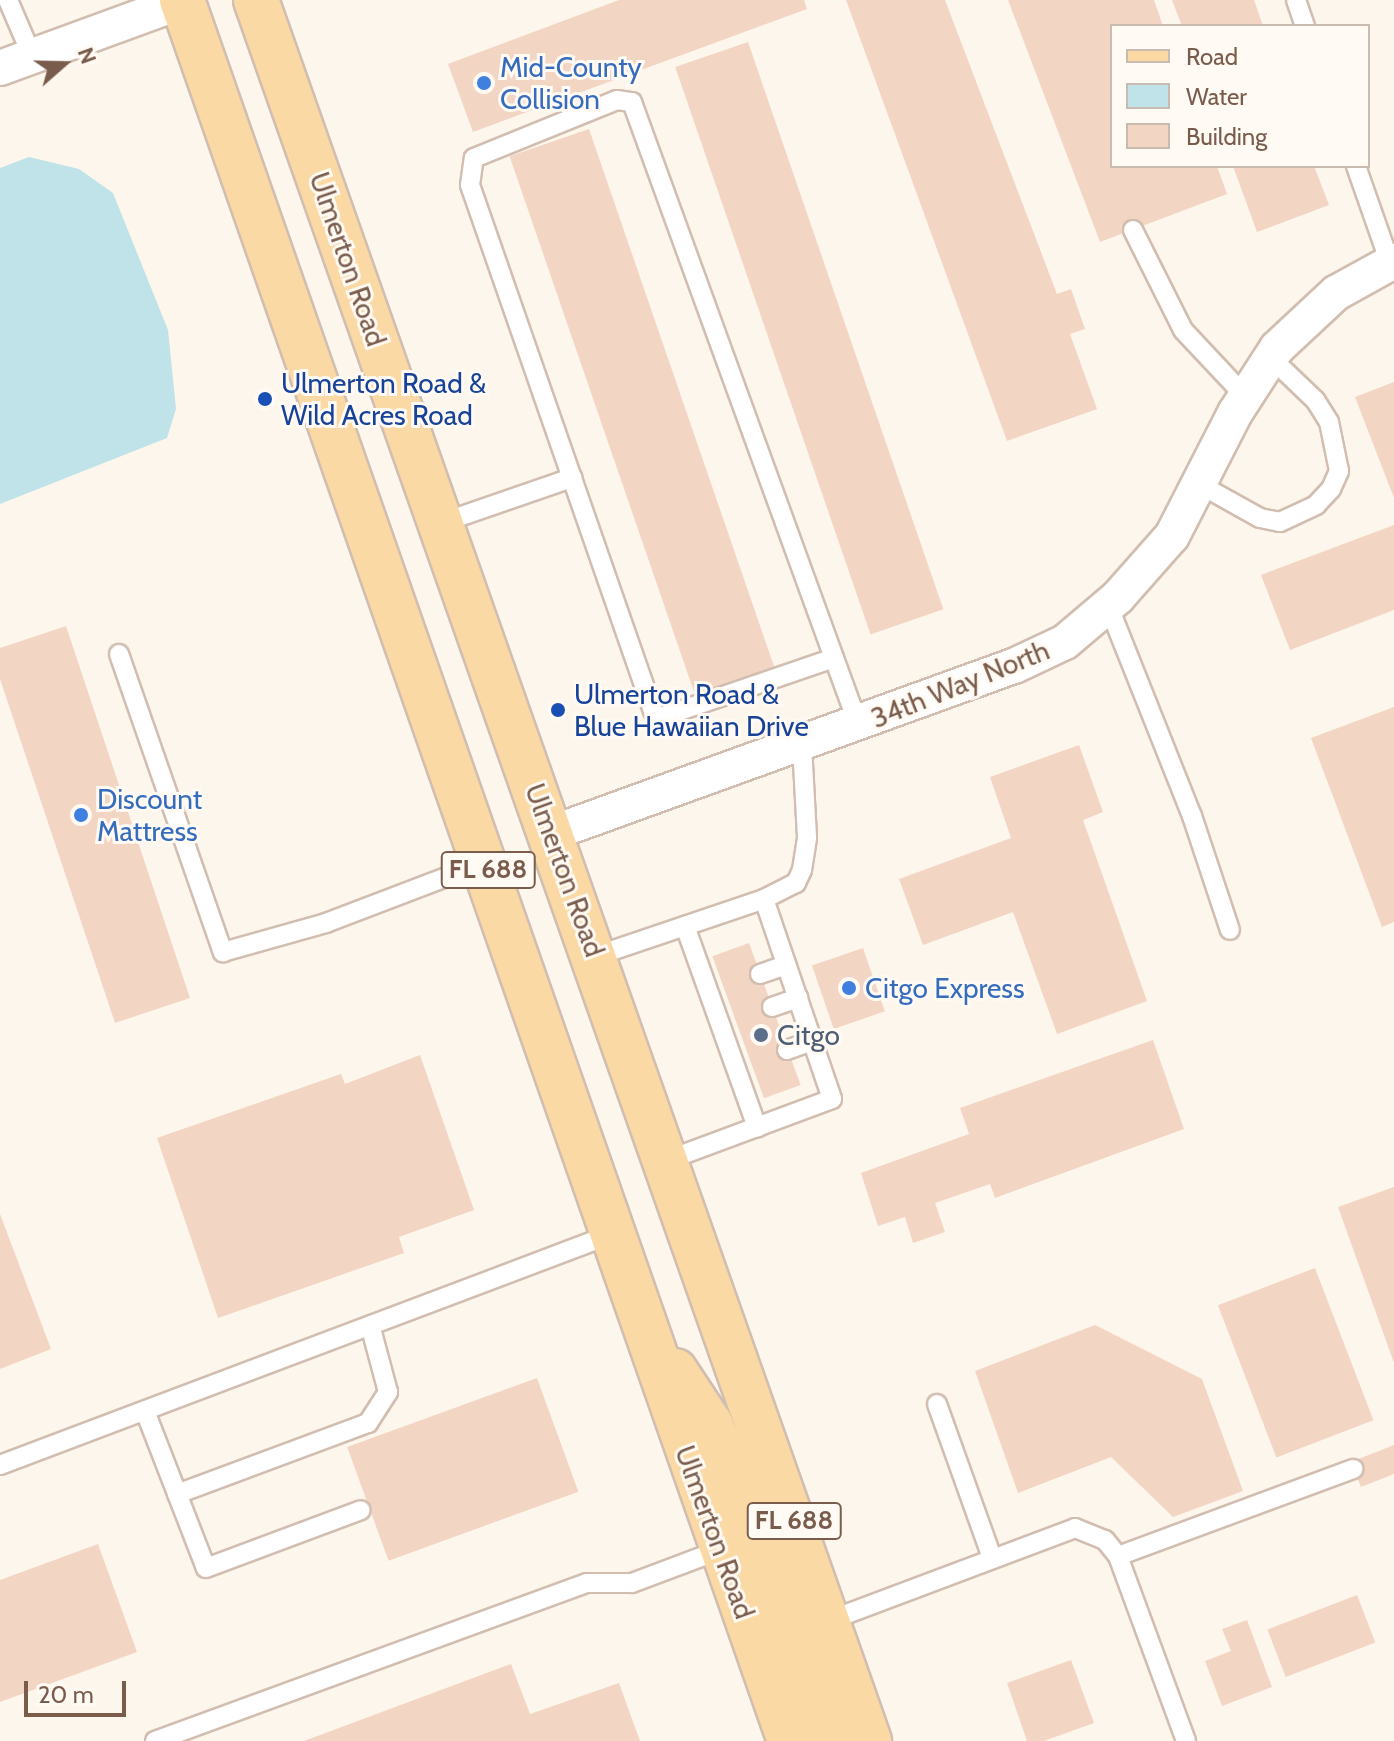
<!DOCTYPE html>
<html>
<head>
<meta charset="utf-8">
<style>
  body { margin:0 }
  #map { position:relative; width:1394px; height:1741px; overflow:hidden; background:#fdf6ec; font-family:Cabin,sans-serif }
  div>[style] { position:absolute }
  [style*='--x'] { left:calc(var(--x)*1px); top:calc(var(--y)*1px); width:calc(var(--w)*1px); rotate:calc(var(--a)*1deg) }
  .water>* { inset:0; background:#bfe3e8 }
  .building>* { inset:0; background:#f3d5c3; transform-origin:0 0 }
  .roads { filter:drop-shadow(2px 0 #d1beb0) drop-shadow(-2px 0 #d1beb0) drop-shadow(0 2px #d1beb0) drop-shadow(0 -2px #d1beb0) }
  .lane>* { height:18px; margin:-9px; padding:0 9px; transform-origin:9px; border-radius:9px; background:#fff }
  .street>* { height:34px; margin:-17px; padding:0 17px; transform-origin:17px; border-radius:17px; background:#fff }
  .primary>* { height:44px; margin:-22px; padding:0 22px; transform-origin:22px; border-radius:22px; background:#fbd9a5 }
  .dots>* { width:22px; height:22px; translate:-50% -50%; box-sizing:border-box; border:4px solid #fffaf3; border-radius:50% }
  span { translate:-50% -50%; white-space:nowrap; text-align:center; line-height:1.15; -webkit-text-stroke:6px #fffaf3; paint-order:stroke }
  .shield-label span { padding:2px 6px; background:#fffaf3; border:2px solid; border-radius:6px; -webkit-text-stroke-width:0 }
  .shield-label { font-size:26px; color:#7a5c4d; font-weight:700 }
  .shop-label { font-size:28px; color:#366cbe }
  .left { translate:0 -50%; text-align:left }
  .street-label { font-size:28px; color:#7a5c4d }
  .transit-label { font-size:28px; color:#164399 }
  .service-label { font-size:28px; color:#4e5e75 }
  .legend { position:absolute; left:1110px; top:24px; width:260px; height:144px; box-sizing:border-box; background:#fffaf3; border:2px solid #cabbb1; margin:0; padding:10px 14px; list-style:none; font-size:24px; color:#7a5c4d }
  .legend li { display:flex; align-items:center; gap:16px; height:40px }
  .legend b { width:40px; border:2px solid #cabbb1 }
  .north { position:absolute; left:24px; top:24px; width:80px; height:80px; -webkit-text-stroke:6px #fffaf3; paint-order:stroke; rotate:70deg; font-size:22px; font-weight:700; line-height:32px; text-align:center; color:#7a5c4d }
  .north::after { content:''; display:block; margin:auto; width:28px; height:36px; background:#7a5c4d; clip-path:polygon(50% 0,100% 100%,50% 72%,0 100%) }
  .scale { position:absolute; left:24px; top:1681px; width:102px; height:36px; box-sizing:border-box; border:4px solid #7a5c4d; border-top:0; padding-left:10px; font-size:24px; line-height:28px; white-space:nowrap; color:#7a5c4d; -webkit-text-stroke:6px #fffaf3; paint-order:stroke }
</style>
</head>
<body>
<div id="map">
  <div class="water">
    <div style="clip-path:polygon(29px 157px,79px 169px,113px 193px,168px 330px,176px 409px,167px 438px,0 504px,0 168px)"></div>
  </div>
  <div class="building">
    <div style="clip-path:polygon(619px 0,804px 0,807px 9px,473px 132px,448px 64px)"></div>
    <div style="clip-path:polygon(846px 0,945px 0,1057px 294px,1071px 289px,1085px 329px,1070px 334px,1097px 409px,1007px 441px)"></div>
    <div style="clip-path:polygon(1008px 0,1154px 0,1163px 26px,1112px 26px,1112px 166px,1217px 166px,1227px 194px,1100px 242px)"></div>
    <div style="clip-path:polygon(1172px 0,1254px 0,1263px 26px,1182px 26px)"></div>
    <div style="left:748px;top:42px;width:600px;height:77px;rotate:71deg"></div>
    <div style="left:589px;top:129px;width:569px;height:84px;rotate:71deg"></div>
    <div style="clip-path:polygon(1233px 166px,1314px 166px,1329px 205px,1257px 232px)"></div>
    <div style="clip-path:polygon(1394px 382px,1394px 498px,1355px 397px)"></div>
    <div style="clip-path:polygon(1394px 525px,1394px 610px,1290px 650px,1261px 575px)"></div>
    <div style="clip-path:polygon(66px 626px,190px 998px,115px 1023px,0 679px,0 648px)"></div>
    <div style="clip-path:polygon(1394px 707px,1394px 922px,1382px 927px,1311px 738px)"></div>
    <div style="clip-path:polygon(1079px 745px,1103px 812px,1083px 820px,1147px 1001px,1057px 1034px,1013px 912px,923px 945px,899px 879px,1011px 838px,990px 777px)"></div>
    <div style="left:749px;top:943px;width:151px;height:39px;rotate:70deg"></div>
    <div style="left:863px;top:948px;width:67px;height:54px;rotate:71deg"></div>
    <div style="clip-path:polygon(1153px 1040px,1184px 1129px,995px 1198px,990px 1184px,935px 1203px,945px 1232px,913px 1243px,905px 1217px,878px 1226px,861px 1173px,969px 1134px,960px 1108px)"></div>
    <div style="clip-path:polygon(420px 1055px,474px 1210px,399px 1237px,404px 1253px,218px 1318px,157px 1138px,341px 1074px,345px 1084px)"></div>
    <div style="clip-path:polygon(1394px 1187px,1394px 1363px,1338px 1207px)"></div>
    <div style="clip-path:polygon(0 1214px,51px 1349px,0 1369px)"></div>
    <div style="left:1315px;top:1268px;width:163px;height:104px;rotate:69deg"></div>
    <div style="clip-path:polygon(1095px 1325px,1202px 1379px,1243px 1491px,1173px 1517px,1111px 1457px,1018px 1493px,975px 1371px)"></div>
    <div style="left:537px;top:1378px;width:121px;height:202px;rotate:70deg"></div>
    <div style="clip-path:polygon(1394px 1445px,1394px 1474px,1361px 1487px,1351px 1462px)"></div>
    <div style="clip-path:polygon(98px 1544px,137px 1652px,0 1702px,0 1580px)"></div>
    <div style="left:1357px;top:1595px;width:51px;height:96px;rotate:69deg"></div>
    <div style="clip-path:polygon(1247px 1620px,1272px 1687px,1222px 1706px,1205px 1661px,1231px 1651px,1222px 1629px)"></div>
    <div style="clip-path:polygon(1071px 1660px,1094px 1723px,1044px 1741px,1027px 1741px,1007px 1683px)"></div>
    <div style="clip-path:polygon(511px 1664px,530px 1714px,619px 1683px,640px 1741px,304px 1741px)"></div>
  </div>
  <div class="roads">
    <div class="lane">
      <div style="--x:8;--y:0;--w:61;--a:66.8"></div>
      <div style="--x:1296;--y:0;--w:28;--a:71"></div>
      <div style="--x:1356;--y:166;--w:103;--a:70.7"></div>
      <div style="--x:1133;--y:230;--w:112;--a:63.4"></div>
      <div style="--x:1183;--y:330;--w:91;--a:46.8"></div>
      <div style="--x:1199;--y:484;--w:70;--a:29.1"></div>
      <div style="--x:1260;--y:518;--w:20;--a:11"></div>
      <div style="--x:1280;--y:522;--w:40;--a:-25"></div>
      <div style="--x:1316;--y:505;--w:22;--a:-47"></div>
      <div style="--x:1331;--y:489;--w:20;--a:-66"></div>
      <div style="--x:1339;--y:471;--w:50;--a:-101.5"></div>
      <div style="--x:1329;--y:422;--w:26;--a:-122"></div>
      <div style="--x:1315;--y:400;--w:61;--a:-136.3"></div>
      <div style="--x:441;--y:523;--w:139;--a:-19"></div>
      <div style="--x:1108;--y:605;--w:227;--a:68.3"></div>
      <div style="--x:1192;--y:816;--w:120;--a:71.6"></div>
      <div style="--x:119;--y:654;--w:316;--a:70.8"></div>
      <div style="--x:223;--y:952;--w:107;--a:-15.7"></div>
      <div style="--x:326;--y:923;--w:168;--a:-20.9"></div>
      <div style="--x:834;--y:658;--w:185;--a:161.1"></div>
      <div style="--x:659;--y:718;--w:9;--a:-131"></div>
      <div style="--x:653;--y:711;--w:557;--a:-109.18"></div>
      <div style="--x:470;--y:185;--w:27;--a:-82"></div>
      <div style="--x:474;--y:158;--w:154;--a:-22.1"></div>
      <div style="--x:617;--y:100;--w:15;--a:8"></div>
      <div style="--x:632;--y:102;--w:662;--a:70.03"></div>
      <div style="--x:764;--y:899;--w:36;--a:-27"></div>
      <div style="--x:796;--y:883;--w:14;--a:-65"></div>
      <div style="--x:802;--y:870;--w:33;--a:-81"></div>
      <div style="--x:807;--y:837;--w:93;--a:-93.1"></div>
      <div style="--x:685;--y:926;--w:214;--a:70.3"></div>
      <div style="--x:596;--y:956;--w:177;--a:-18.7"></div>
      <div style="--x:764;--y:899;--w:211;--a:71.2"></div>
      <div style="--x:832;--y:1099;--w:175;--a:159.6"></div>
      <div style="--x:760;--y:974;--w:28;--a:-19"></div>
      <div style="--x:772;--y:1007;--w:28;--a:-19"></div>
      <div style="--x:787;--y:1050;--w:27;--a:-20"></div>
      <div style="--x:937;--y:1404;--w:164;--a:70.3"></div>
      <div style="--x:145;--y:1411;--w:168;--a:68.8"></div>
      <div style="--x:206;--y:1568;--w:165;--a:-20.5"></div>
      <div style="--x:0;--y:1465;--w:654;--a:-20.68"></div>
      <div style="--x:177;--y:1494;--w:204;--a:-20.4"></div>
      <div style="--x:368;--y:1423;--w:37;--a:-57"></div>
      <div style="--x:388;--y:1392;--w:69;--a:-105"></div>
      <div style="--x:1118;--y:1556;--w:197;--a:69.8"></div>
      <div style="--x:828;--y:1621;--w:264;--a:-20.6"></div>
      <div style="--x:1075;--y:1528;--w:32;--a:22"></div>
      <div style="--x:1105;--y:1540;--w:21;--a:51"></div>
      <div style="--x:1118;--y:1556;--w:251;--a:-20.3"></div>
      <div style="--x:155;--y:1741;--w:460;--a:-20.1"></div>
      <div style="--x:587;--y:1583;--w:45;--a:0"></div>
      <div style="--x:632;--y:1583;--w:94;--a:-20.6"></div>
    </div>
    <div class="street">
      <div style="--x:0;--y:68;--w:198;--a:-20.1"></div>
      <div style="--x:552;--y:833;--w:491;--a:-19.9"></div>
      <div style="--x:1014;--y:666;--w:56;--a:-25.2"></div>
      <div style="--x:1065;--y:642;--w:70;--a:-40.3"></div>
      <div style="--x:1118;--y:597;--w:81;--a:-48.5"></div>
      <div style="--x:1172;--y:536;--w:138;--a:-62.9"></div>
      <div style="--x:1235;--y:413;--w:77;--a:-57.1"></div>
      <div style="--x:1277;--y:348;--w:81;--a:-43"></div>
      <div style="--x:1336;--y:293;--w:66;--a:-28.9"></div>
    </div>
    <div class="primary">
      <div style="--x:182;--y:0;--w:1844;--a:70.75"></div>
      <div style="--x:256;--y:0;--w:1846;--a:70.6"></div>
      <div style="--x:675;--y:1371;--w:64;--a:56.6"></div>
      <div style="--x:710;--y:1424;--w:67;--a:67.2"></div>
      <div style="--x:736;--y:1486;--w:271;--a:70.2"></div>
    </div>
  </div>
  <div class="dots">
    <div style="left:484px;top:83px;background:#3f7fe0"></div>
    <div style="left:265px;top:399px;background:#1a4fb4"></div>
    <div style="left:558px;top:710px;background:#1a4fb4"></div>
    <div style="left:81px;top:815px;background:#3f7fe0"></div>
    <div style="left:849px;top:988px;background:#3f7fe0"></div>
    <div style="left:761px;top:1035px;background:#5c6f8a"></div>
  </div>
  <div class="shield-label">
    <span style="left:488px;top:870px">FL 688</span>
    <span style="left:794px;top:1521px">FL 688</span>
  </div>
  <div class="shop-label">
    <span class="left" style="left:500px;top:83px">Mid-County<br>Collision</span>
    <span class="left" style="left:97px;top:815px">Discount<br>Mattress</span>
    <span class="left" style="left:865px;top:988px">Citgo Express</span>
  </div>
  <div class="street-label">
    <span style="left:348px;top:259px;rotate:71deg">Ulmerton Road</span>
    <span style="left:960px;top:684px;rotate:-22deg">34th Way North</span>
    <span style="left:565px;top:870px;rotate:70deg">Ulmerton Road</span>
    <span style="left:715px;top:1532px;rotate:70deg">Ulmerton Road</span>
  </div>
  <div class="transit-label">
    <span class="left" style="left:281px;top:399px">Ulmerton Road &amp;<br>Wild Acres Road</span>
    <span class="left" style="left:574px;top:710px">Ulmerton Road &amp;<br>Blue Hawaiian Drive</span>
  </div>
  <div class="service-label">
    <span class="left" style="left:777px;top:1035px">Citgo</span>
  </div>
  <ul class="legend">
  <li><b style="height:10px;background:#fbd9a5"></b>Road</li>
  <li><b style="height:22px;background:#bfe3e8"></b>Water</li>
  <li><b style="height:22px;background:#f3d5c3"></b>Building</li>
  </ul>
  <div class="north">N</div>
  <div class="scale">20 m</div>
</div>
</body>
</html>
